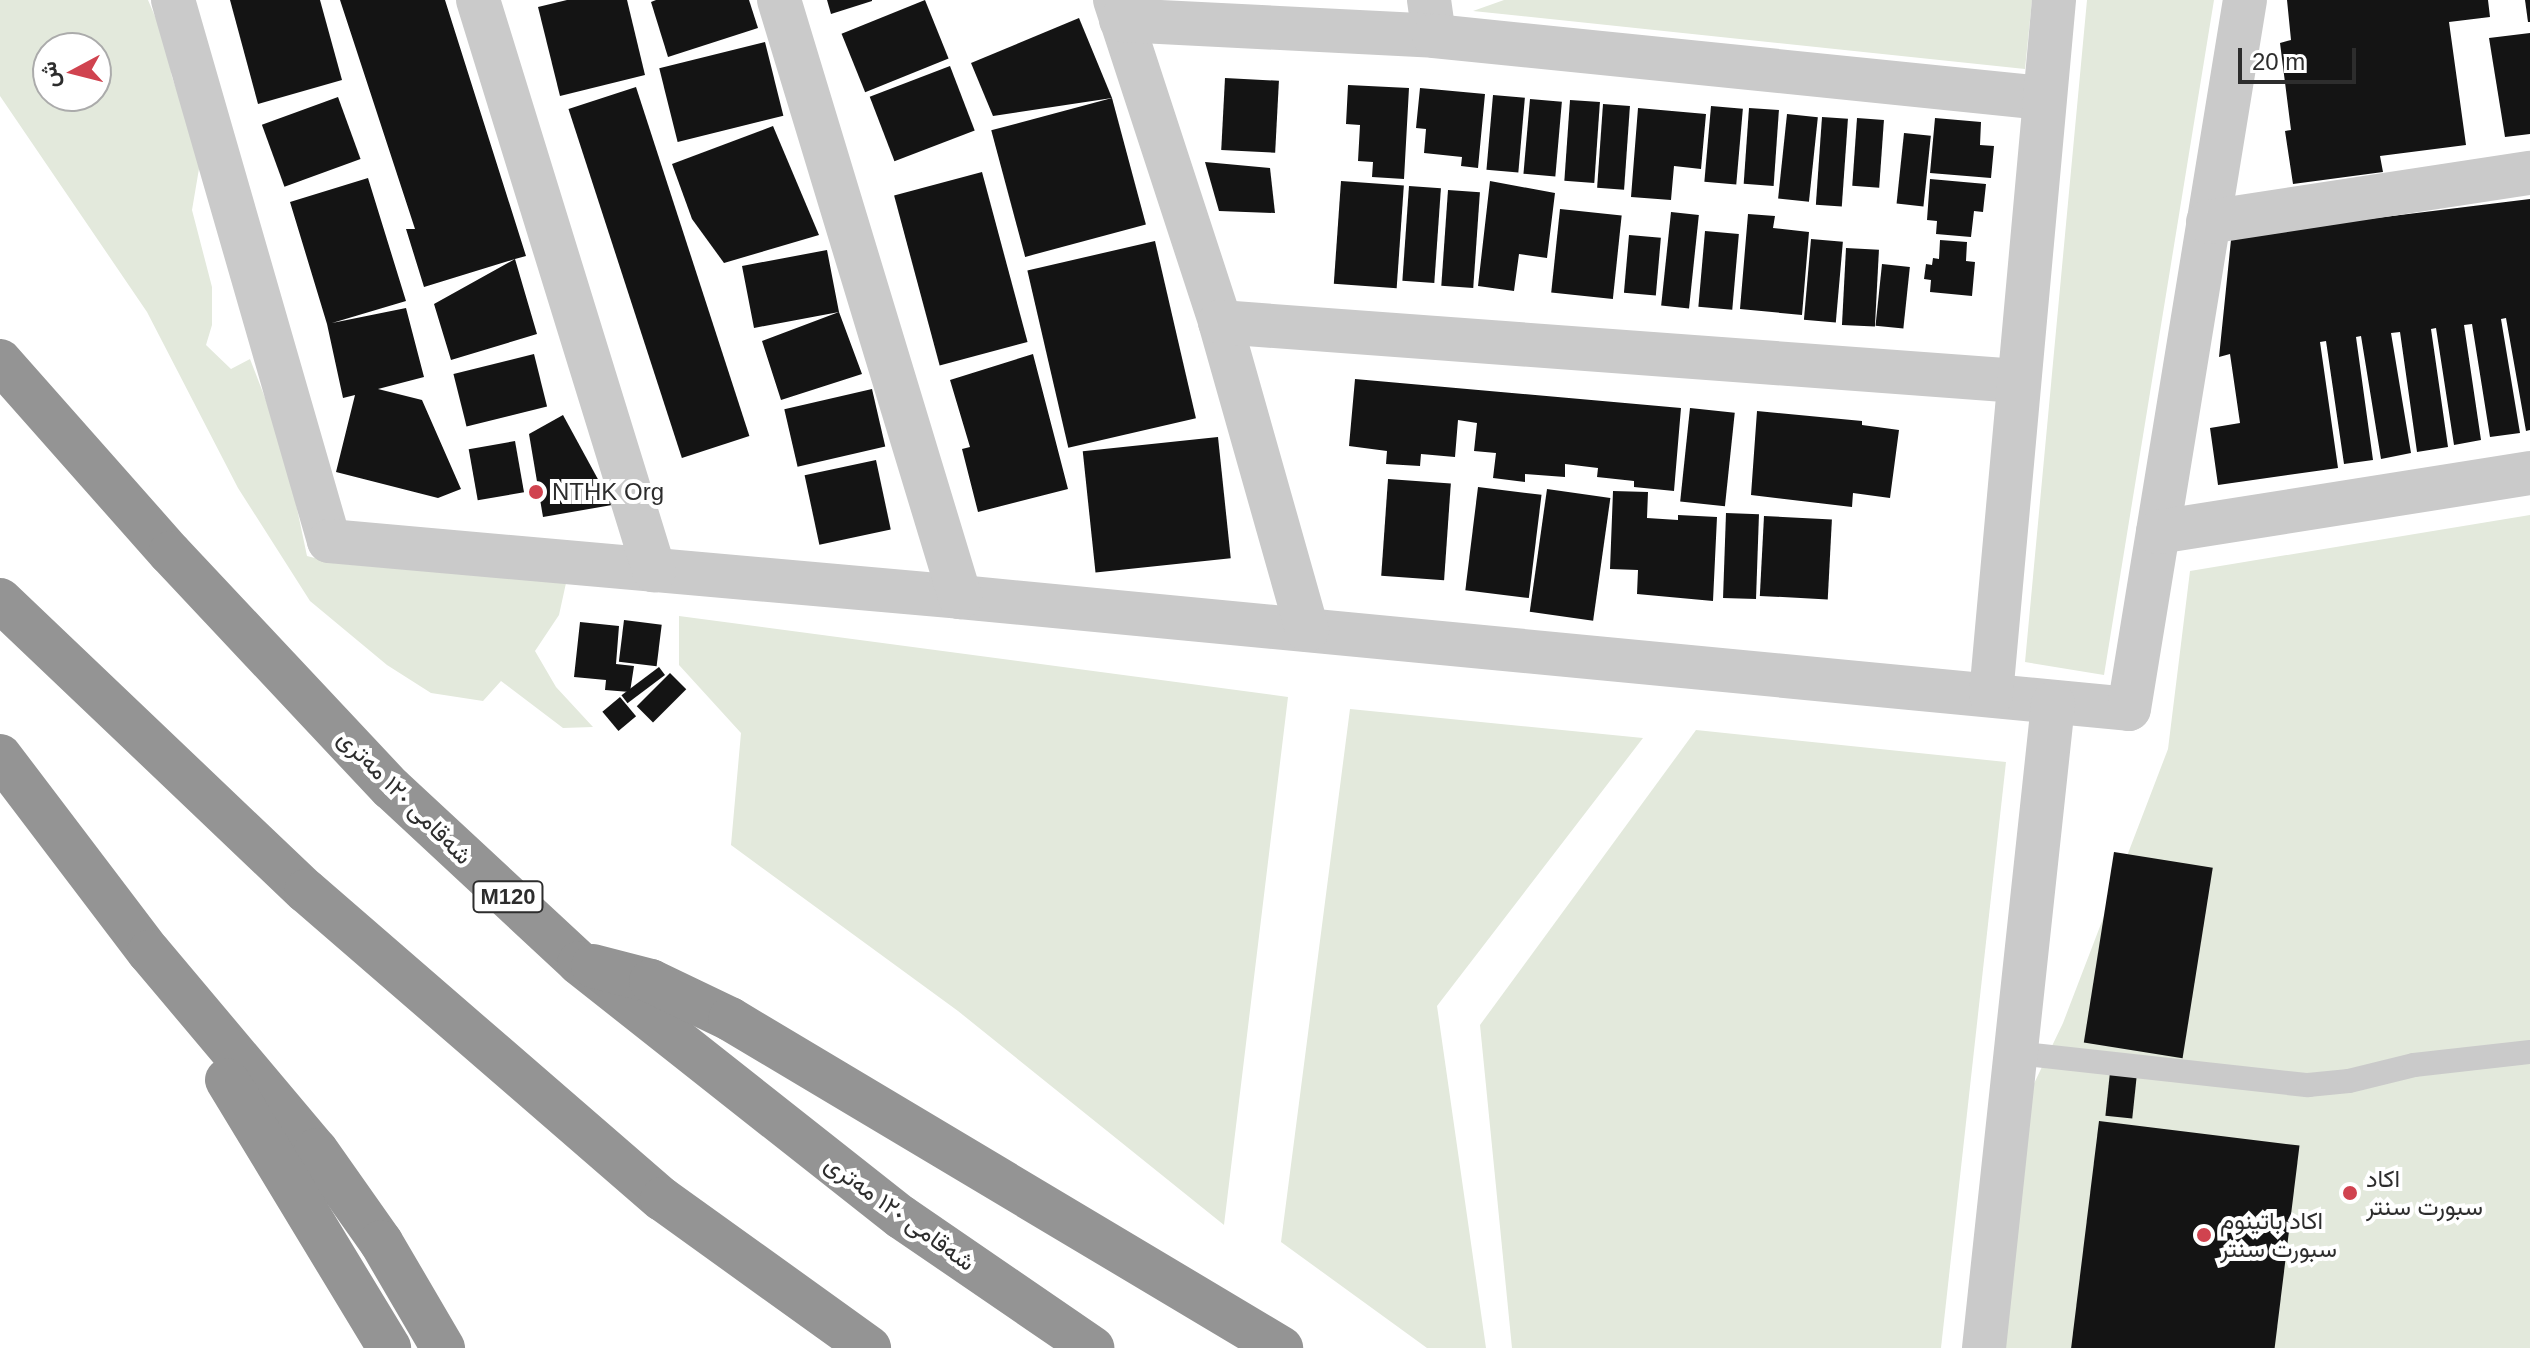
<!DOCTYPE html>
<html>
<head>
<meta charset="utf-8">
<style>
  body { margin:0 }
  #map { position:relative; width:2530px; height:1348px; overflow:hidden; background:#fff; font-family:Helvetica,Vazirmatn,sans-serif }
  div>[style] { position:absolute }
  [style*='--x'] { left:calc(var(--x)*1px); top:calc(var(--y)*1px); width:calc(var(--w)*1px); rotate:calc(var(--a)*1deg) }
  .green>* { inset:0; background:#e3e9dc }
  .building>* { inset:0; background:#141414; transform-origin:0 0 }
  .service>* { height:24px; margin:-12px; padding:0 12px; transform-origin:12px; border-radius:12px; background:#cacaca }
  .minor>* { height:44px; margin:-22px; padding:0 22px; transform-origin:22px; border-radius:22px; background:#cacaca }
  .motorway>* { height:44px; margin:-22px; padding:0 22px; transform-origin:22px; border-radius:22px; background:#949494 }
  .dots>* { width:22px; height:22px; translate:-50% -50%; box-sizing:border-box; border:4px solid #fff; border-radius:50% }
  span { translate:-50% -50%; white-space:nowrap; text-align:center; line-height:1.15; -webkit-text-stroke:8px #fff; paint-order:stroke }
  .shield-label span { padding:2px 6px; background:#fff; border:2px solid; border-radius:6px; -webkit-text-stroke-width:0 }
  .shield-label { font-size:22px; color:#2d2d2d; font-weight:700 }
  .poi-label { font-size:24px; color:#2d2d2d }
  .left { translate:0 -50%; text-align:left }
  .street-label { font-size:24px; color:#2d2d2d }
  .north { position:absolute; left:32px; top:32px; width:80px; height:80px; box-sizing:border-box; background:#fff; border:2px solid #ababab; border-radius:50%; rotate:263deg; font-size:22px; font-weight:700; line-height:32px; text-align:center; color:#2d2d2d }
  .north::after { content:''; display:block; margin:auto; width:28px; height:36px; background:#d0434f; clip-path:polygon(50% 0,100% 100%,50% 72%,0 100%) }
  .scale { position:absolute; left:2238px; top:48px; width:118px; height:36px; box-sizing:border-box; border:4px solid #2d2d2d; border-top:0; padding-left:10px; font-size:24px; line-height:28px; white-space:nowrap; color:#2d2d2d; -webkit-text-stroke:6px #fff; paint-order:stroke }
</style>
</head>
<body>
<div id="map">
  <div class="green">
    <div style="clip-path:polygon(evenodd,0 0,148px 0,166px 42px,172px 77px,201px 157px,192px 210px,212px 287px,212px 325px,206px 345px,231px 369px,250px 359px,284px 447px,307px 556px,334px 563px,566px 583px,559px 615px,535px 651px,556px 687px,593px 727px,563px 728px,501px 681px,483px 701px,431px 693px,387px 665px,310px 601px,238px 488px,147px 312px,0 96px,0 0,48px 48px,96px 48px,96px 96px,48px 96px,48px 48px)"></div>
    <div style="clip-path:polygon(1504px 0,2032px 0,2025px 69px,1473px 11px)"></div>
    <div style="clip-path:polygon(2087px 0,2214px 0,2104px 675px,2025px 662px)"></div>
    <div style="clip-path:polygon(2530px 515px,2530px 1348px,2003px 1348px,2028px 1096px,2063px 1023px,2168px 749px,2190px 571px)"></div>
    <div style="clip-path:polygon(679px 616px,1288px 697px,1224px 1225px,958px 1011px,731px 845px,741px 733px,679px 665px)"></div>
    <div style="clip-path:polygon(1350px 709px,1643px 738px,1437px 1006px,1486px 1348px,1427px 1348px,1281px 1242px)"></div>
    <div style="clip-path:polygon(1696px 730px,2006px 762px,1941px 1348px,1512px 1348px,1480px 1025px)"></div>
  </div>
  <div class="building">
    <div style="clip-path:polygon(230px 0,320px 0,342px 80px,258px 104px)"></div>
    <div style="clip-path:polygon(340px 0,445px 0,526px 256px,515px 259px,537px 334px,451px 360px,434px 304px,515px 259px,424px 287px,406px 229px,415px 229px)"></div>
    <div style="clip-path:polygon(567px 0,627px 0,645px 75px,560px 96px,538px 7px)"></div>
    <div style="clip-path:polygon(656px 0,749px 0,758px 28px,668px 57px,651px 2px)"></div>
    <div style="clip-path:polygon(827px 0,872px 0,872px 1px,831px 14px)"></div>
    <div style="left:925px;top:0;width:63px;height:90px;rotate:68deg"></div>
    <div style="clip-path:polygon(2287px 0,2488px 0,2490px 17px,2449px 22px,2466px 145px,2380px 156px,2383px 172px,2293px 184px,2285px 131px,2291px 130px,2280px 43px,2291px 40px)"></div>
    <div style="clip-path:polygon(2525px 0,2530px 0,2530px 22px,2528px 22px)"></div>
    <div style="clip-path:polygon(1079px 18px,1112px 98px,993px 116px,971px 63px)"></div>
    <div style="clip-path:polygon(2530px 33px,2530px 134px,2505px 137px,2489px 38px)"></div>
    <div style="left:765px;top:42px;width:76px;height:109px;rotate:76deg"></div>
    <div style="left:950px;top:66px;width:69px;height:86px;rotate:69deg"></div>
    <div style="left:1225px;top:78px;width:54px;height:72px;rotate:3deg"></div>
    <div style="clip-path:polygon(1348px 85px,1409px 88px,1404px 179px,1372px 177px,1373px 162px,1358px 161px,1360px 125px,1346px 124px)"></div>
    <div style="left:636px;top:87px;width:367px;height:71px;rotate:72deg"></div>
    <div style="clip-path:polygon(1420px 88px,1485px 94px,1478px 168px,1461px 166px,1462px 157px,1424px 153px,1426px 129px,1416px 128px)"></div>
    <div style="left:1493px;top:95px;width:32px;height:75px;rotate:5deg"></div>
    <div style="left:338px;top:97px;width:66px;height:81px;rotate:70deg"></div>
    <div style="left:1112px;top:98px;width:131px;height:125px;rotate:75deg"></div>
    <div style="left:1530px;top:99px;width:32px;height:75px;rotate:5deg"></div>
    <div style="left:1570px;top:100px;width:30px;height:81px;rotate:4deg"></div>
    <div style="left:1603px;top:104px;width:27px;height:84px;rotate:4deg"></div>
    <div style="left:1711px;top:106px;width:32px;height:76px;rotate:5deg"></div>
    <div style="clip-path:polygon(1638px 108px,1706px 114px,1701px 169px,1674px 166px,1671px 200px,1631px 197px)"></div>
    <div style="left:1749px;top:108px;width:30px;height:76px;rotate:4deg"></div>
    <div style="left:1787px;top:114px;width:31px;height:85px;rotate:6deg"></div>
    <div style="left:1822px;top:117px;width:26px;height:88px;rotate:4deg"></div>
    <div style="left:1857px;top:118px;width:27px;height:68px;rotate:4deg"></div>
    <div style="clip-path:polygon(1935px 118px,1981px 122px,1980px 145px,1994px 146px,1991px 178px,1930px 173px)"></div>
    <div style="clip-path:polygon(773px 126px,819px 235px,724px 263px,692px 219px,672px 164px)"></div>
    <div style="left:1904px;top:133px;width:27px;height:71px;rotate:6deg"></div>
    <div style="clip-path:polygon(1205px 162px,1270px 168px,1275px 213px,1219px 211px)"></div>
    <div style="left:982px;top:172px;width:176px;height:91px;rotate:75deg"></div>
    <div style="clip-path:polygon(368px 178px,406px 301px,332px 323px,406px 308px,424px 377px,378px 389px,422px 400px,461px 489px,438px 498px,336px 472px,355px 395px,343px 398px,327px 324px,290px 202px)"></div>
    <div style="clip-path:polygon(1930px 179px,1986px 184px,1983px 212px,1974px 211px,1971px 237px,1936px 234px,1937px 221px,1927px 220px)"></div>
    <div style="left:1341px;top:181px;width:63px;height:103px;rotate:4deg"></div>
    <div style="clip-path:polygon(1490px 181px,1555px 193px,1547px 258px,1519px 254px,1514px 291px,1478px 286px)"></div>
    <div style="left:1409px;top:186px;width:32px;height:95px;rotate:4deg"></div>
    <div style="left:1448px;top:190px;width:32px;height:96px;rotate:4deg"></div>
    <div style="clip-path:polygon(2530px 199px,2530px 430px,2526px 431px,2506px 318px,2501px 319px,2520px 433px,2490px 437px,2472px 324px,2464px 325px,2481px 440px,2454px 445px,2436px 328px,2431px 329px,2448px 447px,2417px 452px,2400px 332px,2391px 333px,2411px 453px,2381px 459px,2361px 336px,2356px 337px,2373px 460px,2344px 464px,2326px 341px,2320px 342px,2338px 468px,2218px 485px,2210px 428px,2240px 423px,2230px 354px,2219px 357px,2231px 240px,2303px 227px)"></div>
    <div style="left:1560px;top:209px;width:62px;height:84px;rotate:6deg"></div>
    <div style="left:1671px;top:212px;width:28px;height:94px;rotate:6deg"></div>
    <div style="clip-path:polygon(1748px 214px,1775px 216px,1773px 228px,1809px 232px,1802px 315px,1740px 309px)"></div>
    <div style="left:1705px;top:231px;width:34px;height:76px;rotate:5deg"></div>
    <div style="left:1629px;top:235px;width:32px;height:58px;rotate:5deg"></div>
    <div style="left:1811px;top:239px;width:32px;height:81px;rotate:5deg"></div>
    <div style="clip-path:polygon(1940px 240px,1967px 242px,1966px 261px,1975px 262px,1972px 296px,1930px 292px,1931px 280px,1924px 279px,1926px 264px,1932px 265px,1933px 258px,1939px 259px)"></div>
    <div style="left:1155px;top:241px;width:182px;height:131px;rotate:77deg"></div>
    <div style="left:1846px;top:248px;width:33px;height:77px;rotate:3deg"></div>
    <div style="clip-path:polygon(827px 250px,839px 312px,862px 374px,781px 400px,762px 341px,839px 312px,754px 328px,742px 266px)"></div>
    <div style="left:1882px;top:264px;width:28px;height:62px;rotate:6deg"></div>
    <div style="left:534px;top:354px;width:54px;height:83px;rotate:76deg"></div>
    <div style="clip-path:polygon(1033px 354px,1068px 489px,978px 512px,962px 449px,970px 447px,950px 380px)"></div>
    <div style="clip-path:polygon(1355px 379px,1681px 408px,1674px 491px,1634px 487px,1634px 481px,1597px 477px,1598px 468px,1565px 464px,1565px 477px,1525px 474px,1525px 482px,1493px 478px,1496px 453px,1474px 451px,1477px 423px,1458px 420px,1455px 457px,1421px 454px,1420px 466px,1386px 464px,1387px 451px,1349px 446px)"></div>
    <div style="left:872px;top:389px;width:59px;height:90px;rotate:77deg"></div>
    <div style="left:1690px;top:408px;width:45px;height:94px;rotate:6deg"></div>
    <div style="clip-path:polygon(1757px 411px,1862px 421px,1862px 425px,1899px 430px,1890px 498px,1853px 493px,1852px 507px,1751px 495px)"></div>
    <div style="clip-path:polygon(563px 415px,612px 505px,543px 517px,529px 434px)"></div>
    <div style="left:1218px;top:437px;width:122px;height:136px;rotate:84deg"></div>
    <div style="left:515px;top:441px;width:52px;height:47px;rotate:80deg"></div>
    <div style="left:876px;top:460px;width:71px;height:73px;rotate:78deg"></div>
    <div style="left:1388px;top:479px;width:63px;height:97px;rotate:4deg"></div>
    <div style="left:1478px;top:487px;width:64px;height:104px;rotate:7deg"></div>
    <div style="left:1547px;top:489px;width:64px;height:124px;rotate:8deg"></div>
    <div style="clip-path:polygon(1613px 491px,1648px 492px,1647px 518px,1678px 520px,1678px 515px,1717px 517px,1713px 601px,1637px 594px,1638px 570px,1610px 569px)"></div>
    <div style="left:1726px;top:513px;width:33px;height:85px;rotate:2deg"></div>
    <div style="left:1764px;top:516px;width:68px;height:80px;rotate:3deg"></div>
    <div style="left:624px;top:620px;width:38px;height:42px;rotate:7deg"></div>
    <div style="clip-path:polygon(580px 622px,619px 626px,616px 664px,634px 666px,630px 692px,605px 690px,606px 680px,574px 677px)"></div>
    <div style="left:659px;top:667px;width:10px;height:47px;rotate:53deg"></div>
    <div style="left:670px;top:673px;width:23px;height:47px;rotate:45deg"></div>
    <div style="left:620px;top:697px;width:25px;height:23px;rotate:50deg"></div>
    <div style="left:2114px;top:852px;width:100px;height:193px;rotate:9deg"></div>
    <div style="left:2110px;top:1072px;width:27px;height:44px;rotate:6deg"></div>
    <div style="left:2099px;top:1121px;width:202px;height:229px;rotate:7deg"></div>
  </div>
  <div class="service">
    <div style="--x:2016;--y:1053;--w:294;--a:6.3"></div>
    <div style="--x:2308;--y:1085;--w:41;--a:-5.6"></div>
    <div style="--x:2349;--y:1081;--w:67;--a:-13.8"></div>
    <div style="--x:2414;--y:1065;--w:117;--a:-6.4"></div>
  </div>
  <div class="minor">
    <div style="--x:173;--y:0;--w:563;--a:73.91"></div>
    <div style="--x:329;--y:541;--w:633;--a:5.07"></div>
    <div style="--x:960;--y:597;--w:1174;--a:5.47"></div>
    <div style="--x:2129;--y:709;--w:718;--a:-80.71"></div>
    <div style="--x:478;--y:0;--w:597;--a:72.84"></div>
    <div style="--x:779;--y:0;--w:624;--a:73.13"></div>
    <div style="--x:1115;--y:0;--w:339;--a:71.9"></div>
    <div style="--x:1220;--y:322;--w:320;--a:74.2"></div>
    <div style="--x:1429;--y:0;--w:36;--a:82"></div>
    <div style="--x:1121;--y:20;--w:313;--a:2.9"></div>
    <div style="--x:1434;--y:36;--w:612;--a:5.81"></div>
    <div style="--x:2208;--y:222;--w:326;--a:-8.7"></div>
    <div style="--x:1220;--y:322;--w:800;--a:4.23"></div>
    <div style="--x:2158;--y:532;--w:377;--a:-9"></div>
    <div style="--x:1991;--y:695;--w:698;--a:-84.82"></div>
    <div style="--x:1984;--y:1348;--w:648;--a:-83.88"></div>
  </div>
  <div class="motorway">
    <div style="--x:0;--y:361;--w:256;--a:48.5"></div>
    <div style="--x:170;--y:553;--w:323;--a:46.8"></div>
    <div style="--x:391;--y:788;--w:257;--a:42.9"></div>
    <div style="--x:579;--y:963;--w:410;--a:38.3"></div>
    <div style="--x:901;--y:1217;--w:232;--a:34.4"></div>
    <div style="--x:0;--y:600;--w:422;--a:43.6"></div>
    <div style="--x:306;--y:891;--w:471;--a:40.9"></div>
    <div style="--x:662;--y:1199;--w:255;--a:35.7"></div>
    <div style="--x:0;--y:756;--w:246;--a:52.8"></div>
    <div style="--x:149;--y:952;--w:259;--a:49.9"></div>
    <div style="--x:316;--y:1150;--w:113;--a:54.8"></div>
    <div style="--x:381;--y:1242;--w:123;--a:59.7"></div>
    <div style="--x:593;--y:966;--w:60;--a:14.5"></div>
    <div style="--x:651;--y:981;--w:88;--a:25.7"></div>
    <div style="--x:730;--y:1019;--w:642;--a:30.84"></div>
    <div style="--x:227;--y:1080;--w:313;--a:58.8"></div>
  </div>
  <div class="dots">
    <div style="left:536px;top:492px;background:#d0434f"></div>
    <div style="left:2350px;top:1193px;background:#d0434f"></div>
    <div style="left:2204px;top:1235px;background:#d0434f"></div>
  </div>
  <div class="shield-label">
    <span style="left:508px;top:897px">M120</span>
  </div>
  <div class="poi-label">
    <span class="left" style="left:552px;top:492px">NTHK Org</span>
    <span class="left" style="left:2366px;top:1193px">اکاد<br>سبورت سنتر</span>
    <span class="left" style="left:2220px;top:1235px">اكاد باتينوم<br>سبورت سنتر</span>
  </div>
  <div class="street-label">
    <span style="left:405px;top:797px;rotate:45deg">شەقامی ١٢٠ مەتری</span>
    <span style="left:900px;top:1213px;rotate:36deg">شەقامی ١٢٠ مەتری</span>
  </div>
  <div class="north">ش</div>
  <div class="scale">20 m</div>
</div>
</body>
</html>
